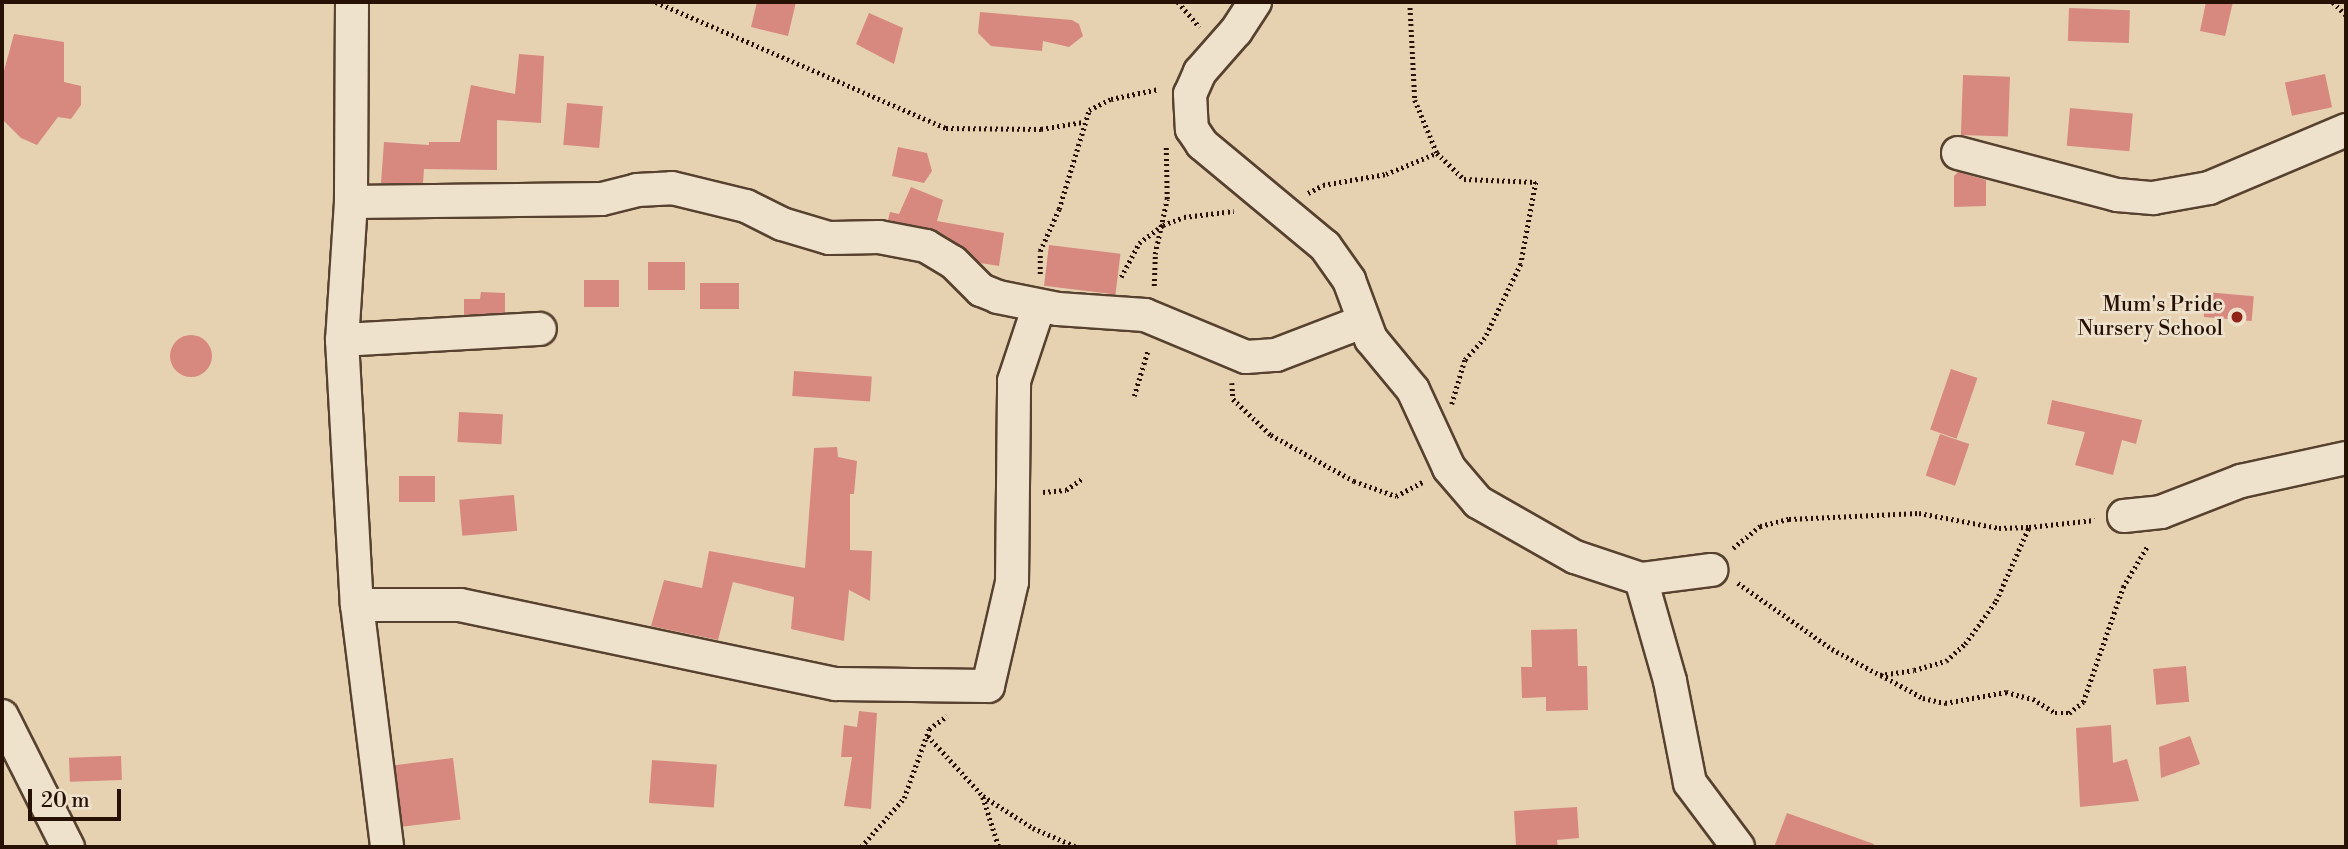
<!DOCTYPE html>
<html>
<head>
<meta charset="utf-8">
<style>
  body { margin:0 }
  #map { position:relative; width:2348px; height:849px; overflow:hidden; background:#e6d2b1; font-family:"Libre Bodoni",serif }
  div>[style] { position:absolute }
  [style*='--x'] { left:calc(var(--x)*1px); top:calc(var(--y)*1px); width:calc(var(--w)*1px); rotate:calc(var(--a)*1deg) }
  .building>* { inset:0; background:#d78980; transform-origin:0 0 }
  .round { border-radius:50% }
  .path>* { height:4.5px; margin-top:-2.25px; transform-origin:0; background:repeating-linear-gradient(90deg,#271104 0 2px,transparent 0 5.5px) }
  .roads { filter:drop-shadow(2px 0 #57412f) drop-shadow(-2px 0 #57412f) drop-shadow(0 2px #57412f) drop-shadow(0 -2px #57412f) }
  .street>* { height:32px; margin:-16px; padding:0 16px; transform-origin:16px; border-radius:16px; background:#efe2cc }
  .dots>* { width:19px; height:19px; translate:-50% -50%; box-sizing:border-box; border:4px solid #efe2cc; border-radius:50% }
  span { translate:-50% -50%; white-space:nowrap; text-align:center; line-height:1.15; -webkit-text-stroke:5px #efe2cc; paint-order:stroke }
  .poi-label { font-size:21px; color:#271104 }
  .right { translate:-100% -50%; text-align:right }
  .frame { position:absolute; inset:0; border:4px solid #271104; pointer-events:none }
  .scale { position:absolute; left:28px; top:789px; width:93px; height:32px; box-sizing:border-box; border:4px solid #271104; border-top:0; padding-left:9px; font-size:21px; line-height:24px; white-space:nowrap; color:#271104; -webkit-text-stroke:5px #efe2cc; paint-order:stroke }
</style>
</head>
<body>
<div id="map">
  <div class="building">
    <div style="clip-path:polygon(757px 2px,796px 2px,788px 36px,751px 27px)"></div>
    <div style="clip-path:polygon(2206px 2px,2233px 2px,2225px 36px,2200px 31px)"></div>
    <div style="left:2069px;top:8px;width:61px;height:33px;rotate:2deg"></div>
    <div style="clip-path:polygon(980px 12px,1072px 20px,1079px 24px,1083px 36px,1069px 47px,1043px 41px,1042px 51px,991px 46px,978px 33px)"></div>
    <div style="clip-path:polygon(869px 13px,903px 28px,894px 64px,856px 44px)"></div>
    <div style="clip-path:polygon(14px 34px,64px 42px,64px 82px,81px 86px,81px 105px,71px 119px,58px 117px,37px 145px,21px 138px,2px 119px,2px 78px)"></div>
    <div style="clip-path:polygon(519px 54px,544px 56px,541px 123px,497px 120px,497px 170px,424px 169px,423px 183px,381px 183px,384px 142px,429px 145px,429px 142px,460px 142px,471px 85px,515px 94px)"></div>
    <div style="left:2325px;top:74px;width:34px;height:41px;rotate:78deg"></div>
    <div style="left:1963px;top:75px;width:47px;height:60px;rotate:2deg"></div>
    <div style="left:567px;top:103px;width:36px;height:42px;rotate:5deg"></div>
    <div style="left:2070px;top:108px;width:63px;height:38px;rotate:5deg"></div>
    <div style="clip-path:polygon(898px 147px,927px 153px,932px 171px,924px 183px,892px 176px)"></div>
    <div style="clip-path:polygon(1958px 172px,1986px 180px,1986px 206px,1954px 207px,1954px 176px)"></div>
    <div style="clip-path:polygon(911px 187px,943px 200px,937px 221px,1004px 233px,999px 266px,980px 263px,935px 230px,888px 220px,890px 212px,899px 214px)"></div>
    <div style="left:1049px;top:245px;width:72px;height:41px;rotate:7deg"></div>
    <div style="left:648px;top:262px;width:37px;height:28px"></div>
    <div style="left:584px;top:280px;width:35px;height:27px"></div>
    <div style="left:700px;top:283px;width:39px;height:26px"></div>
    <div style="clip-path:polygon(481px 292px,505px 293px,505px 313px,464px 315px,464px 299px,480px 299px)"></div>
    <div style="left:2206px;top:292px;width:48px;height:25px;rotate:5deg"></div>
    <div class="round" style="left:170px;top:335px;width:42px;height:42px"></div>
    <div style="left:1951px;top:369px;width:28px;height:64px;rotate:19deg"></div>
    <div style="left:794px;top:371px;width:78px;height:25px;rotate:4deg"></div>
    <div style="clip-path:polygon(2052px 400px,2142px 420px,2136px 444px,2122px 440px,2113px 475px,2075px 465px,2085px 432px,2047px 424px)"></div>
    <div style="left:459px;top:412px;width:44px;height:30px;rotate:3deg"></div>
    <div style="left:1940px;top:434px;width:31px;height:44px;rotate:19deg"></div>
    <div style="clip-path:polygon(837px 447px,838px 457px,857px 461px,854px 494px,850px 494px,850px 550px,872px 551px,870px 601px,849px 590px,844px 641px,791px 629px,794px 597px,733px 582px,718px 640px,651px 626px,664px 580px,702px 588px,709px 551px,805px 568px,814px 448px)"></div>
    <div style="left:435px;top:476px;width:26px;height:36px;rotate:90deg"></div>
    <div style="left:514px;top:495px;width:36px;height:55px;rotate:85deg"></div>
    <div style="clip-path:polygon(1577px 629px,1578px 666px,1587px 666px,1588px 710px,1546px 711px,1546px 697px,1522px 698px,1521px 667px,1532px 667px,1531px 630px)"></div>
    <div style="left:2186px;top:666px;width:36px;height:33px;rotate:85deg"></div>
    <div style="clip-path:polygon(859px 711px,877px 713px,871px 809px,844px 806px,852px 757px,841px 757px,844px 725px,857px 727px)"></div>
    <div style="clip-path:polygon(2111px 725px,2113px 763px,2127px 759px,2139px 801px,2080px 807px,2076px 728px)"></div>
    <div style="clip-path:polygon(2190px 736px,2200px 764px,2161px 778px,2159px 747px)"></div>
    <div style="left:121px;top:756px;width:24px;height:52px;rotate:88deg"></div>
    <div style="left:453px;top:758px;width:62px;height:59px;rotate:83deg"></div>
    <div style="left:652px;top:760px;width:65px;height:43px;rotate:4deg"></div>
    <div style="clip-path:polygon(1577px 807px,1579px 838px,1557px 840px,1558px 847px,1516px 847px,1514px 811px)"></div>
    <div style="clip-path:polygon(1787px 813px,1874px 844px,1873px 847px,1774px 847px)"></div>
  </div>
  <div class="path">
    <div style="--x:656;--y:2;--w:316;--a:23.5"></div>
    <div style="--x:946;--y:128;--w:95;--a:0.6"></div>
    <div style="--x:1041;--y:129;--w:43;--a:-9.5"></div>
    <div style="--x:1178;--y:2;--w:33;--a:49"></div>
    <div style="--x:1410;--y:2;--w:98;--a:87.1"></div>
    <div style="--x:1415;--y:100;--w:57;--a:67.5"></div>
    <div style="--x:2333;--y:2;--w:18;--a:45"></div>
    <div style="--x:1308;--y:193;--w:17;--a:-28"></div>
    <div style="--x:1323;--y:185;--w:64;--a:-9.9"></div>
    <div style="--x:1386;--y:174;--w:55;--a:-22.4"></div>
    <div style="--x:1437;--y:153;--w:37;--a:44"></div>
    <div style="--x:1464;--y:179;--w:72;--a:2.4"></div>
    <div style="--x:1536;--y:182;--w:83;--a:100.4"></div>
    <div style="--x:1521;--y:264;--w:82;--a:115.9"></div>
    <div style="--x:1485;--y:338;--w:30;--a:132"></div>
    <div style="--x:1465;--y:360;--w:46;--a:106.5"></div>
    <div style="--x:1040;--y:274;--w:23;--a:-90"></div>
    <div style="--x:1040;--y:251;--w:46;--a:-65.7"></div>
    <div style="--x:1059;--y:209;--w:103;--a:-73.1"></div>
    <div style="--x:1089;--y:110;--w:25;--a:-27"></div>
    <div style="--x:1111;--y:99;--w:49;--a:-11.8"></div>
    <div style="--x:1121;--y:277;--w:38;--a:-62"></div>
    <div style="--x:1139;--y:243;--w:30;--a:-37"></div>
    <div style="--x:1163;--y:225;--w:22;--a:-21"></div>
    <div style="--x:1184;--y:217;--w:50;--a:-6.8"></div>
    <div style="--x:1154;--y:286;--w:32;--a:-88"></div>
    <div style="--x:1155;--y:254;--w:56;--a:-77.7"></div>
    <div style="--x:1167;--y:199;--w:53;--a:-91.1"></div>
    <div style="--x:1232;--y:383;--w:16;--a:86"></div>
    <div style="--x:1233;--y:399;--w:52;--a:43.5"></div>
    <div style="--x:1271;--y:435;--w:95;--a:29"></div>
    <div style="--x:1354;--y:481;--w:45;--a:19.7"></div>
    <div style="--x:1396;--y:496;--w:32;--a:-28"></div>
    <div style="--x:1134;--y:396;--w:48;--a:-73.1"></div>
    <div style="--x:1043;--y:492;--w:23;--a:-5"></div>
    <div style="--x:1066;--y:490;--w:21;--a:-35"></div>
    <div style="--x:1733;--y:548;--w:35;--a:-39"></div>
    <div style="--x:1760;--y:526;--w:30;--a:-14"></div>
    <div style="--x:1789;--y:519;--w:130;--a:-2.6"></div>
    <div style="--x:1919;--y:513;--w:81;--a:10.6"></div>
    <div style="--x:1999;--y:528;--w:30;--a:-2"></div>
    <div style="--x:1738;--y:583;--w:115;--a:35.1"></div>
    <div style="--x:1832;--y:649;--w:55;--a:28.4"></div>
    <div style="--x:1880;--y:675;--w:34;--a:-8"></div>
    <div style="--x:1914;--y:670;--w:33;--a:-16"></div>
    <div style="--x:1946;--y:661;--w:25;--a:-42"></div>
    <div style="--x:1965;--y:644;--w:53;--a:-54.2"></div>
    <div style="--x:1996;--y:601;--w:81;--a:-66"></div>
    <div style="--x:2029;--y:527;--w:66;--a:-6.1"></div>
    <div style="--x:1881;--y:675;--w:48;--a:28.7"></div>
    <div style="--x:1923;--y:698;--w:23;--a:13"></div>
    <div style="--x:1945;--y:703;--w:62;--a:-10.2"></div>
    <div style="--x:2006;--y:692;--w:28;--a:15"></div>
    <div style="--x:2033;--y:699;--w:26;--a:32"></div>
    <div style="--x:2055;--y:713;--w:14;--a:0"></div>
    <div style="--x:2069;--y:713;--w:18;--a:-38"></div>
    <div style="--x:2083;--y:702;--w:122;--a:-70.8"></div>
    <div style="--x:2123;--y:587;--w:49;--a:-59.2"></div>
    <div style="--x:928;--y:736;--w:81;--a:47.5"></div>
    <div style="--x:983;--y:796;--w:59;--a:32.6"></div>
    <div style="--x:1033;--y:828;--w:48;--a:23.4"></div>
    <div style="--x:983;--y:797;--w:52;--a:72.3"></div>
    <div style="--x:861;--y:847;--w:65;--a:-48.7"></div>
    <div style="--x:904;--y:798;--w:73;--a:-70.1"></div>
    <div style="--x:929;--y:729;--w:22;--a:-36"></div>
  </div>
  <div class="roads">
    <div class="street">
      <div style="--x:352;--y:2;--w:200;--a:90.3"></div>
      <div style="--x:351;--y:202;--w:138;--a:93.7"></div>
      <div style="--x:342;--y:340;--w:265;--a:86.8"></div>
      <div style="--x:357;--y:605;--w:244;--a:82.9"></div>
      <div style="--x:1255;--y:2;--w:35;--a:123"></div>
      <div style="--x:1236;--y:31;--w:55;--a:131.3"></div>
      <div style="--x:1200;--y:72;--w:24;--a:114"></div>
      <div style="--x:1190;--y:94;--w:35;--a:87"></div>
      <div style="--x:1192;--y:129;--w:18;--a:56"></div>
      <div style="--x:1202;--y:144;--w:160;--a:39.7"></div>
      <div style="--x:1325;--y:246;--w:42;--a:54.8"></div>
      <div style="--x:1349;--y:280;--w:63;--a:69.6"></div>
      <div style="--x:1371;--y:339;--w:66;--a:50.5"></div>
      <div style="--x:1413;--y:390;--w:86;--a:65.2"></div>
      <div style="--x:1449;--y:468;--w:45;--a:49.5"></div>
      <div style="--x:1478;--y:502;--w:112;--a:29.6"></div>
      <div style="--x:1575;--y:557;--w:70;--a:18.4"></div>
      <div style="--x:1641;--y:579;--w:106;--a:74.1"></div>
      <div style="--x:1670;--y:681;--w:104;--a:78.9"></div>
      <div style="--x:1690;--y:783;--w:80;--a:53.1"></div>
      <div style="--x:1958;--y:153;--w:164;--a:14.8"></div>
      <div style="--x:2117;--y:195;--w:36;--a:5"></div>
      <div style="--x:2153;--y:198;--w:57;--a:-10.1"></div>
      <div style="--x:2209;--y:188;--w:149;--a:-22.9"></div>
      <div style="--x:351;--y:202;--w:251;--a:-0.7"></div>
      <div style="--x:602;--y:199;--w:36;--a:-14"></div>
      <div style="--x:637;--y:190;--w:35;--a:-3"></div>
      <div style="--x:672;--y:188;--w:76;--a:13.7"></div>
      <div style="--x:746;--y:206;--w:40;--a:26.6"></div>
      <div style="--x:782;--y:224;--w:49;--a:16.6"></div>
      <div style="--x:829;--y:238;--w:50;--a:-1.1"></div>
      <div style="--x:879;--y:237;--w:48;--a:10.8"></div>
      <div style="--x:926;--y:246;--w:31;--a:31"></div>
      <div style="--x:953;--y:262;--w:40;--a:45"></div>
      <div style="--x:981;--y:290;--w:18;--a:22"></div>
      <div style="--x:998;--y:297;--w:61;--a:11.3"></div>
      <div style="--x:1058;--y:309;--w:87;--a:3.9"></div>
      <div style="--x:1145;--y:315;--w:109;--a:22.6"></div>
      <div style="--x:1246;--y:357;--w:30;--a:-4"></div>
      <div style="--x:1276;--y:355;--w:92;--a:-21"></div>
      <div style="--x:342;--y:340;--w:198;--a:-3.2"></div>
      <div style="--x:2124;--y:516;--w:37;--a:-6"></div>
      <div style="--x:2161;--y:512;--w:86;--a:-21.2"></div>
      <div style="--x:2241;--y:481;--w:107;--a:-12.4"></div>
      <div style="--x:1641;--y:579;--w:71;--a:-7.3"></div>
      <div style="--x:357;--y:605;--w:103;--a:0"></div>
      <div style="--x:460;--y:605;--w:384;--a:11.9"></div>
      <div style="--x:836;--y:684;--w:152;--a:0.8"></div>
      <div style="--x:988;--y:686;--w:107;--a:-77"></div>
      <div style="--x:1012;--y:582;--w:201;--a:-89.4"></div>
      <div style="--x:1014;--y:381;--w:79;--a:-71.6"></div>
      <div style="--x:2;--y:716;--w:147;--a:63.3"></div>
    </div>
  </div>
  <div class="dots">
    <div style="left:2237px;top:317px;background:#8f2418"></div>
  </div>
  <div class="poi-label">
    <span class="right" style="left:2223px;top:317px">Mum's Pride<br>Nursery School</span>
  </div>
  <div class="frame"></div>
  <div class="scale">20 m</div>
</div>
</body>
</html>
